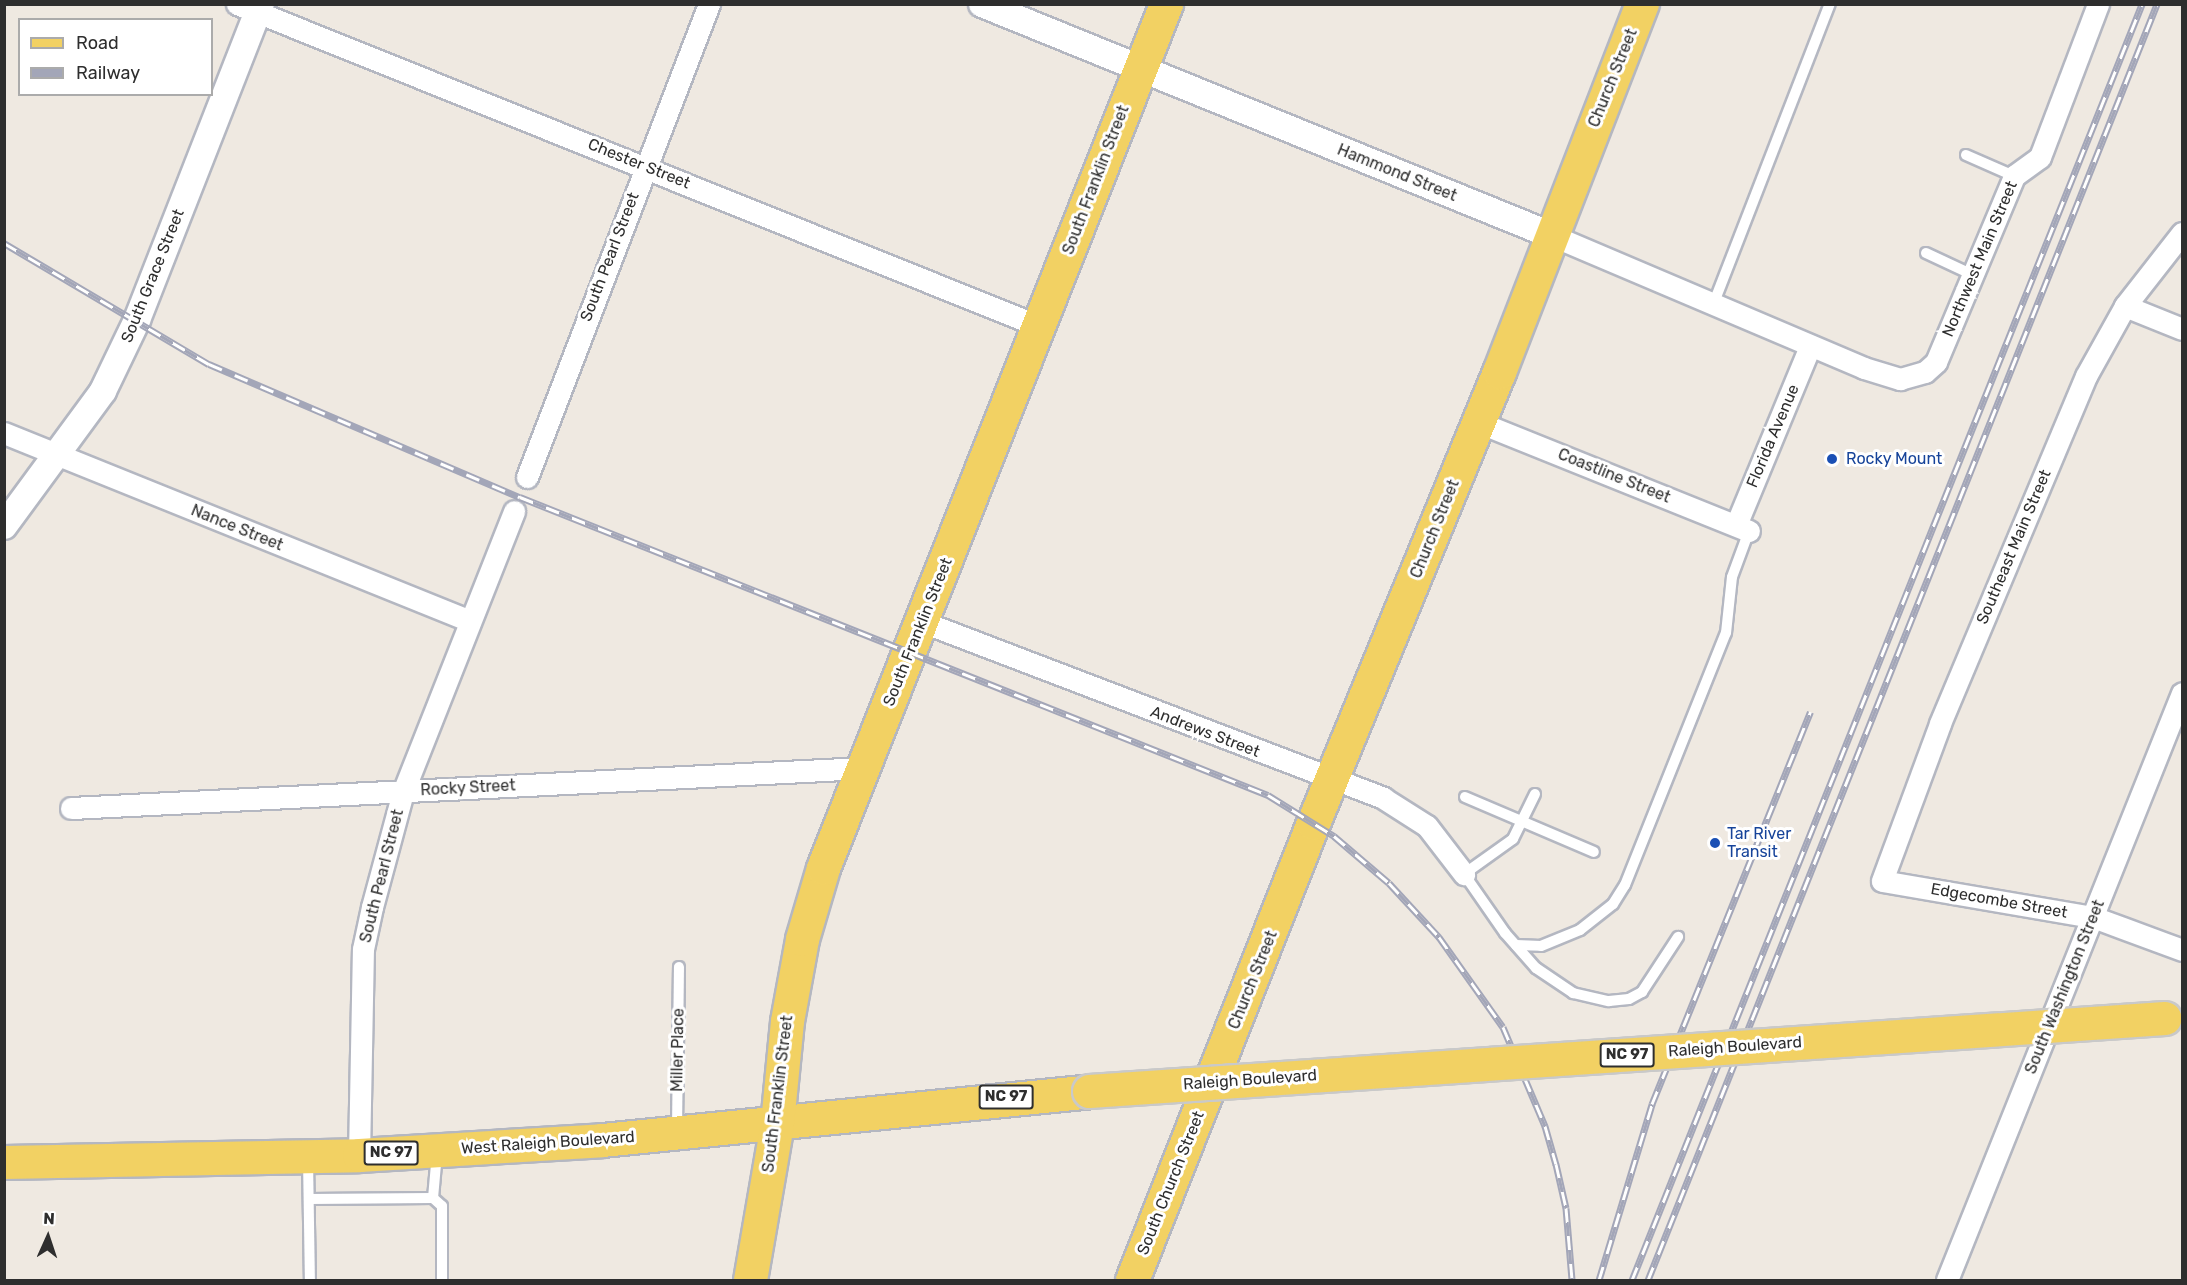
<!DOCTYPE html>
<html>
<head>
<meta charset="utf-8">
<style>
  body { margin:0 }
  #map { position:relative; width:2187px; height:1285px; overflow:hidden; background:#efe9e1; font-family:Rubik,sans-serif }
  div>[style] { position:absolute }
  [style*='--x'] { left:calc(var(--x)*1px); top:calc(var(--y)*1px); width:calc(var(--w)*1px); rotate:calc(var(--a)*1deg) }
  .roads { filter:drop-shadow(2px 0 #b4b7c1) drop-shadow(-2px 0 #b4b7c1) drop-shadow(0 2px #b4b7c1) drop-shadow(0 -2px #b4b7c1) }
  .service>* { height:10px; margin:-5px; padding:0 5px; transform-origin:5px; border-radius:5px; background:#fff }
  .minor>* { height:21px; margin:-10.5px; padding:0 10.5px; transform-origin:10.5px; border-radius:10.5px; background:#fff }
  .tertiary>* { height:26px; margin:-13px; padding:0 13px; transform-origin:13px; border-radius:13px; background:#fff }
  .primary>* { height:33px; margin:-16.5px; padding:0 16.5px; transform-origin:16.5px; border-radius:16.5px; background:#f2d163 }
  .rail>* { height:7px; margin-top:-3.5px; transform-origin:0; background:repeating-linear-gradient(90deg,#fff 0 14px,#a3a6b8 0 28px); box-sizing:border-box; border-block:2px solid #a3a6b8 }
  .bridges { filter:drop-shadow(2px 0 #c9c9c9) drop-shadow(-2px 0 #c9c9c9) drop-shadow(0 2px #c9c9c9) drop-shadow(0 -2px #c9c9c9) }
  .primary-bridge>* { height:33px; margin:-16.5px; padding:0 16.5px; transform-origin:16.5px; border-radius:16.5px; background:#f2d163 }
  .dots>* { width:16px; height:16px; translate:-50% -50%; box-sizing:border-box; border:3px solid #fff; border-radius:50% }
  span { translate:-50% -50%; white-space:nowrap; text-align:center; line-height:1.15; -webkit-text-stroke:6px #fff; paint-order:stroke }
  .shield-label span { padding:2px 4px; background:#fff; border:2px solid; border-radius:4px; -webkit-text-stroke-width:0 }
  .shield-label { font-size:15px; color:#2e2e2e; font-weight:700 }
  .street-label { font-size:16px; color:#2e2e2e }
  .transit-label { font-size:16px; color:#164399 }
  .left { translate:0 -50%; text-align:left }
  .frame { position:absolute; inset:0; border:6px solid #2e2e2e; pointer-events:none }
  .legend { position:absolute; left:18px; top:18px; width:195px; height:78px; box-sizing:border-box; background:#fff; border:2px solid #ababab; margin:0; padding:8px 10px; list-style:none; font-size:18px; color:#2e2e2e }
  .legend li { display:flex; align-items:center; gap:12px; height:30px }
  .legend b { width:30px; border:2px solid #ababab }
  .north { position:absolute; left:18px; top:1207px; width:60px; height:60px; -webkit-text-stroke:4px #fff; paint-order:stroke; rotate:3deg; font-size:16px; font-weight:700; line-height:24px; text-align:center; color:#2e2e2e }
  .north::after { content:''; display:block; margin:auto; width:21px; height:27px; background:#2e2e2e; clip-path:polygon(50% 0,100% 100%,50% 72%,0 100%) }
</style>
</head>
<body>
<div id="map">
  <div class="roads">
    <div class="service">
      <div style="--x:1966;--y:155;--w:52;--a:23.6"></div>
      <div style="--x:1926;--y:253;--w:52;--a:25.1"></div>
      <div style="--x:1713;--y:305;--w:323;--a:-68.8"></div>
      <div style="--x:1535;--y:794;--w:50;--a:116.1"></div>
      <div style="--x:1513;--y:839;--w:60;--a:144.5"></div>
      <div style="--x:1464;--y:874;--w:72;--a:55.2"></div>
      <div style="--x:1505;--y:933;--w:47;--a:48.5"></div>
      <div style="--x:1536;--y:968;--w:45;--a:34"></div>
      <div style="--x:1573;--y:993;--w:37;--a:13"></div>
      <div style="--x:1609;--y:1001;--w:20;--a:-6"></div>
      <div style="--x:1629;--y:999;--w:15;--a:-28"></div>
      <div style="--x:1642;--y:992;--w:66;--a:-56.8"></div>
      <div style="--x:1465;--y:797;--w:140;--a:23.1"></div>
      <div style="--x:1516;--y:945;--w:25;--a:2"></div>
      <div style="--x:1541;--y:946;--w:42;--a:-22.3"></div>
      <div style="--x:1580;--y:930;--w:42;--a:-38.2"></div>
      <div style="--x:1613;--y:904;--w:22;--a:-58"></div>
      <div style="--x:1625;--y:885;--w:271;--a:-68.2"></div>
      <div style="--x:1726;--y:633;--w:56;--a:-83.9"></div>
      <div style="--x:1732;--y:577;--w:49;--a:-69.7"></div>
      <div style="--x:677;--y:1129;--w:162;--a:-89.3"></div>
      <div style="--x:308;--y:1159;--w:121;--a:89.1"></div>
      <div style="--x:433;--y:1198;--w:45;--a:-84.9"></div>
      <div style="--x:309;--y:1199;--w:124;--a:-0.5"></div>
      <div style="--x:433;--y:1198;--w:12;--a:42"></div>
      <div style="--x:442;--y:1206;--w:74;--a:90"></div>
    </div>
    <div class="minor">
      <div style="--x:237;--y:4;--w:864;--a:21.88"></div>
      <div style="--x:2182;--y:233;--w:93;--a:128"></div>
      <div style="--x:2125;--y:306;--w:80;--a:119.1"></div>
      <div style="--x:2086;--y:376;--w:377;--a:112.8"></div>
      <div style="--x:1940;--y:724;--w:167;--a:110.3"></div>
      <div style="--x:1882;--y:881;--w:214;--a:9.7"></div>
      <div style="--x:2093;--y:917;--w:95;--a:20.3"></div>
      <div style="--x:1551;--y:235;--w:340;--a:23"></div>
      <div style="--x:1864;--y:368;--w:38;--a:17"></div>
      <div style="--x:1900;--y:379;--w:26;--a:-16"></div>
      <div style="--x:1925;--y:372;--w:15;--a:-42"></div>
      <div style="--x:1936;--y:362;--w:202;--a:-67.2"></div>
      <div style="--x:2014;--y:176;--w:32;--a:-36"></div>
      <div style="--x:2040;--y:157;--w:164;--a:-69.2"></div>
      <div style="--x:2125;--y:306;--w:61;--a:22"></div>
      <div style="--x:1478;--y:422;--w:292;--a:21.9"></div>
      <div style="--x:4;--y:433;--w:502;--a:21.97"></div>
      <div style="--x:527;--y:477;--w:507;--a:-68.95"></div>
      <div style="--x:1736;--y:525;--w:194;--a:-67.5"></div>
      <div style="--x:923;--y:622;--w:493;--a:20.9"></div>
      <div style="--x:1383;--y:798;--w:52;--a:32.5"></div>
      <div style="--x:1427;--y:826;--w:61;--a:52.4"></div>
      <div style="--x:71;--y:808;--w:794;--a:-2.89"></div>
      <div style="--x:359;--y:1155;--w:206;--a:-88.9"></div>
      <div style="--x:363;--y:949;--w:43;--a:-77.9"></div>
      <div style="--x:372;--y:907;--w:119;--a:-74.9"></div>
      <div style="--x:403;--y:792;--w:302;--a:-68.4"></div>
      <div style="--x:1947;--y:1280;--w:632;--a:-68.18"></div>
    </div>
    <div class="tertiary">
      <div style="--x:982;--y:4;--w:614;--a:22.1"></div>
      <div style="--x:4;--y:526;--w:167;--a:-53.7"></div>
      <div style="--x:103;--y:391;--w:79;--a:-64.4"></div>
      <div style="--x:137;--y:320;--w:339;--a:-68.6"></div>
    </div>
    <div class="primary">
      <div style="--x:4;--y:1162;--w:355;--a:-1.1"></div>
      <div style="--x:359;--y:1155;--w:243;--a:-3.5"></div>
      <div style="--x:602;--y:1140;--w:489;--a:-5.7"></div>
      <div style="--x:750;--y:1280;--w:159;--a:-80.2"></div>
      <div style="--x:777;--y:1123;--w:102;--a:-84.4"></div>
      <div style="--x:787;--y:1021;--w:83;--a:-79.6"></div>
      <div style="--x:802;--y:939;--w:74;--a:-73.5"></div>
      <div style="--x:823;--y:868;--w:930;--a:-68.35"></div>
      <div style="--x:1132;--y:1280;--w:492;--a:-68.4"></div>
      <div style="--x:1313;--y:823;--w:488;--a:-67.6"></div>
      <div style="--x:1499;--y:372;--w:395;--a:-68.8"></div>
    </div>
  </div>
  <div class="rail">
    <div style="--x:4;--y:243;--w:238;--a:30.6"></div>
    <div style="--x:209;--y:364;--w:338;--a:23.2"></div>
    <div style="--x:520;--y:497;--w:805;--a:21.72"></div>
    <div style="--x:1268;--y:795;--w:78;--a:31.8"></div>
    <div style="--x:1334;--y:836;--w:72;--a:40.5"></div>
    <div style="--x:1389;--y:883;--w:74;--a:47.2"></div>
    <div style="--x:1439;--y:937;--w:110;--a:54.6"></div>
    <div style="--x:1503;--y:1027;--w:108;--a:67"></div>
    <div style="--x:1545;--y:1126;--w:40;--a:74"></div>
    <div style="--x:1556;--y:1164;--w:45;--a:77.2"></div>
    <div style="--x:1566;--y:1208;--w:72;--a:85.2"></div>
    <div style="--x:1599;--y:1280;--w:184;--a:-73.2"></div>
    <div style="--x:1652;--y:1104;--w:423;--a:-68"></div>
    <div style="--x:1632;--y:1280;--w:1374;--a:-68.21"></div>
    <div style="--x:1648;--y:1280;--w:1374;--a:-68.25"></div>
  </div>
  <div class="bridges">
    <div class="primary-bridge">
      <div style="--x:1089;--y:1091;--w:1078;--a:-3.88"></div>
    </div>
  </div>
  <div class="dots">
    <div style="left:1832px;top:459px;background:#1a4fb4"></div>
    <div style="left:1715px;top:843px;background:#1a4fb4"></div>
  </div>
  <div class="shield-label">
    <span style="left:1627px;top:1055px">NC 97</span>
    <span style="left:1006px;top:1097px">NC 97</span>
    <span style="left:391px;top:1153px">NC 97</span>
  </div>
  <div class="street-label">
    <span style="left:1613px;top:78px;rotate:-68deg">Church Street</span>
    <span style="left:639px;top:164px;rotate:22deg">Chester Street</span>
    <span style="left:1397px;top:173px;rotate:22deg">Hammond Street</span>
    <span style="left:1096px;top:180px;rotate:-69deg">South Franklin Street</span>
    <span style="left:610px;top:257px;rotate:-69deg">South Pearl Street</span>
    <span style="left:1980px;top:259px;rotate:-67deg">Northwest Main Street</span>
    <span style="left:153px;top:276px;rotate:-68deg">South Grace Street</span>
    <span style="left:1773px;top:436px;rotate:-67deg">Florida Avenue</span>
    <span style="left:1614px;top:476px;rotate:22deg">Coastline Street</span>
    <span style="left:237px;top:528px;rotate:22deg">Nance Street</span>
    <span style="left:1435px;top:529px;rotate:-68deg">Church Street</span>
    <span style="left:2014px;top:547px;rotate:-67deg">Southeast Main Street</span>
    <span style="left:918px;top:632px;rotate:-68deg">South Franklin Street</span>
    <span style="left:1205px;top:732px;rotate:21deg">Andrews Street</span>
    <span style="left:468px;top:788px;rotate:-3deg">Rocky Street</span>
    <span style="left:382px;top:876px;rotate:-76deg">South Pearl Street</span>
    <span style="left:1999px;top:901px;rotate:10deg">Edgecombe Street</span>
    <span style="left:1253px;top:980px;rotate:-68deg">Church Street</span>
    <span style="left:2065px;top:987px;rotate:-68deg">South Washington Street</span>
    <span style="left:1735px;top:1047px;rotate:-4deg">Raleigh Boulevard</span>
    <span style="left:678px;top:1050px;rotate:-89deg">Miller Place</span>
    <span style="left:1250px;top:1080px;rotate:-4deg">Raleigh Boulevard</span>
    <span style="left:778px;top:1094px;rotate:-83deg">South Franklin Street</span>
    <span style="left:548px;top:1143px;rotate:-4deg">West Raleigh Boulevard</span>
    <span style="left:1171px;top:1183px;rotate:-68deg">South Church Street</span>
  </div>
  <div class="transit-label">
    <span class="left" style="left:1846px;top:459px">Rocky Mount</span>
    <span class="left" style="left:1727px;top:843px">Tar River<br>Transit</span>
  </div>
  <div class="frame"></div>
  <ul class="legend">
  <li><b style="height:8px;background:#f2d163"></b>Road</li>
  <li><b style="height:8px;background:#a3a6b8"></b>Railway</li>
  </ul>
  <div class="north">N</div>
</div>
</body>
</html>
